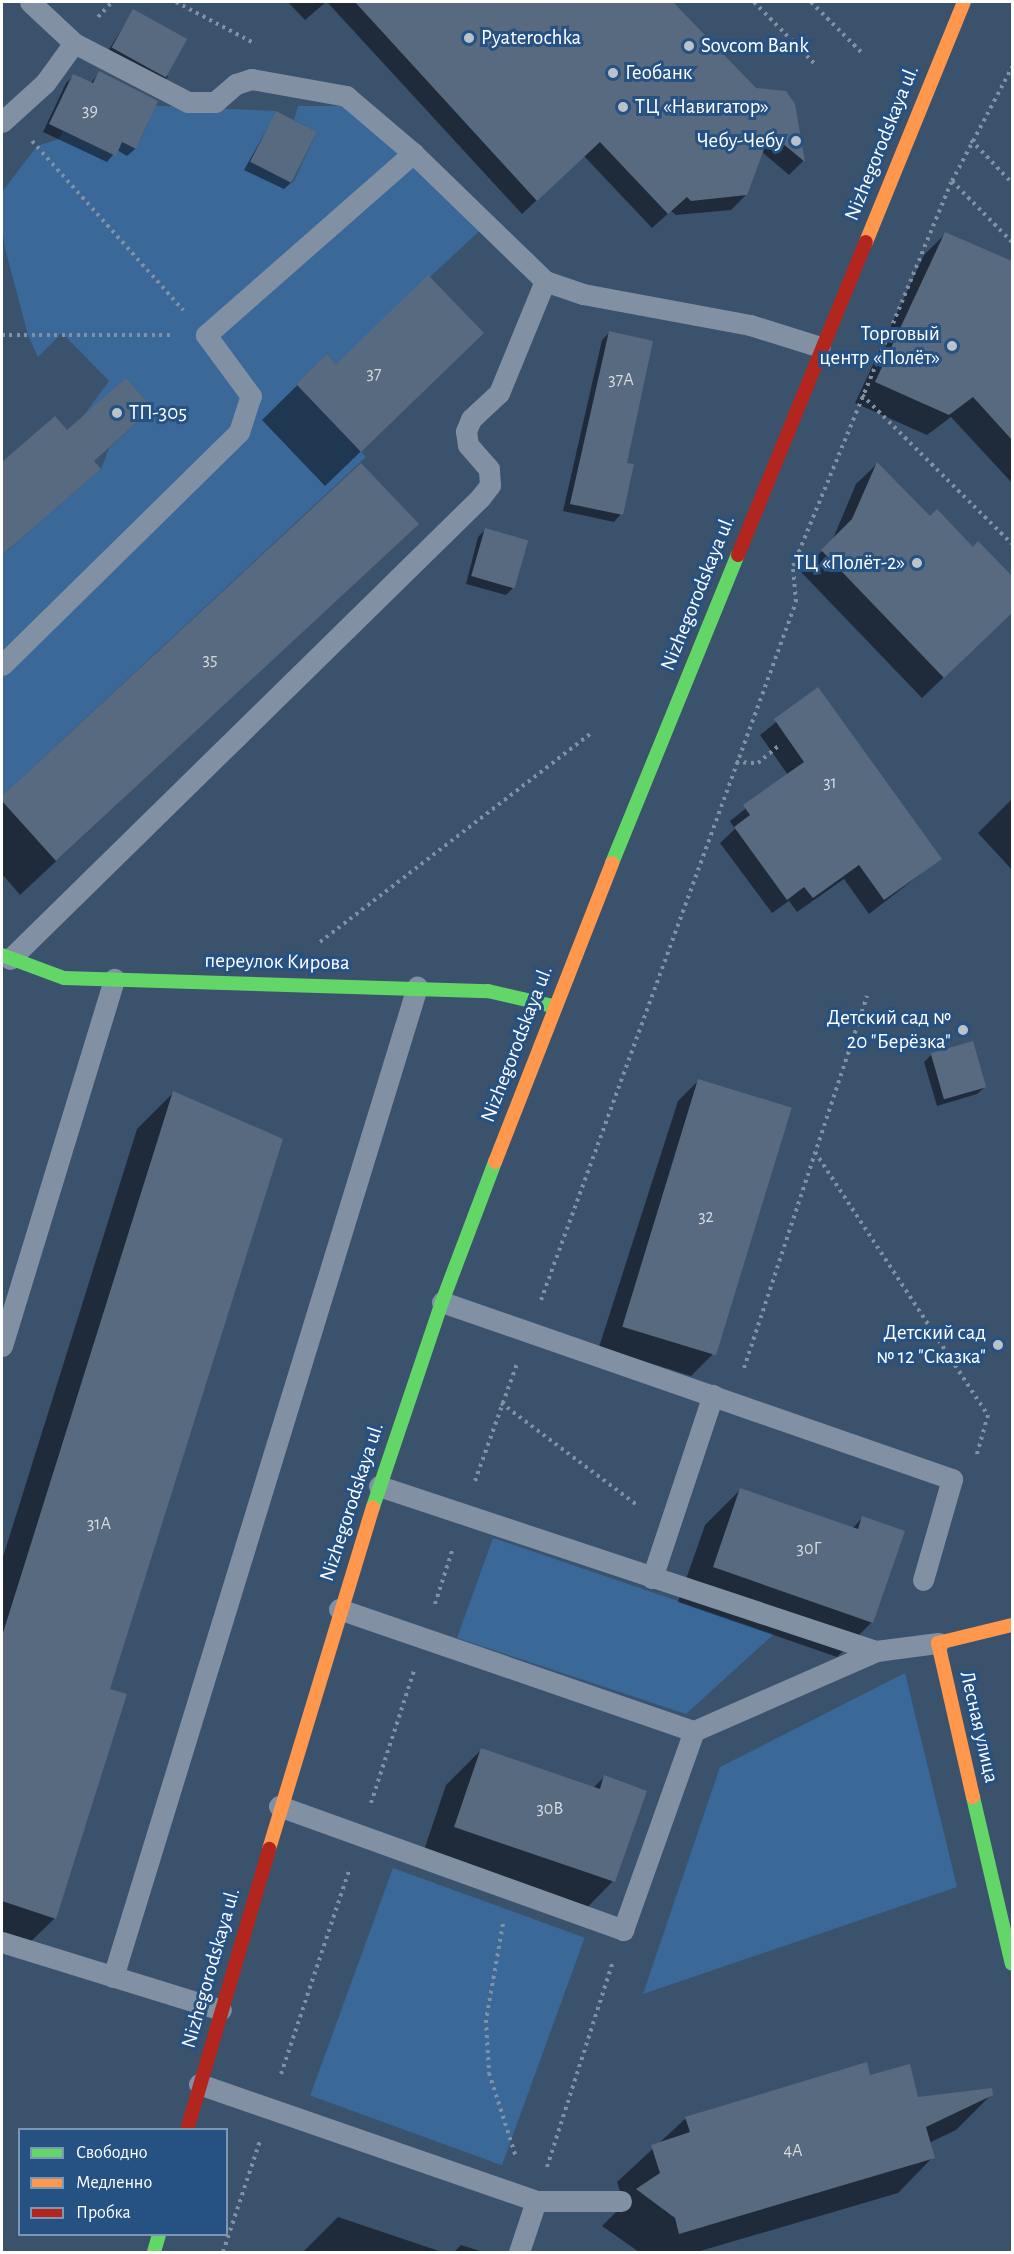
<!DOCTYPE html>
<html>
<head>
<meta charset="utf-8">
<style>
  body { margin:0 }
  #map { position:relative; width:1014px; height:2254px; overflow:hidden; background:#3b526d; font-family:"Alegreya Sans",sans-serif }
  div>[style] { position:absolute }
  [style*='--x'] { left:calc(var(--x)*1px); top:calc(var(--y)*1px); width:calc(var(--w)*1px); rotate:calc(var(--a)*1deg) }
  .green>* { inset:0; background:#3a6899; transform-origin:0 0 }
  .shadow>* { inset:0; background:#0007 }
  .building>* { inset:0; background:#586a80; transform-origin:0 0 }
  .path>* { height:4px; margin-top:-2px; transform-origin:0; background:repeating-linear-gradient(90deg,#8191a3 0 3px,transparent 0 7.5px) }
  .lane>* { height:21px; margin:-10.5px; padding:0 10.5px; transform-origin:10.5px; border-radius:10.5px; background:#8191a3 }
  .fast>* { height:14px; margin:-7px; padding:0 7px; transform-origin:7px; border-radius:7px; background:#63d668 }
  .slow>* { height:14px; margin:-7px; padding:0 7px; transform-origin:7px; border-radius:7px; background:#ff974d }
  .jam>* { height:14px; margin:-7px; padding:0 7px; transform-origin:7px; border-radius:7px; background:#b3261e }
  .dots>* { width:16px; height:16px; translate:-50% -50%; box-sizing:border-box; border:3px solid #255183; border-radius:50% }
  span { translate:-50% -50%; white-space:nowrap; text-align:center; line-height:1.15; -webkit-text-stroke:6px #255183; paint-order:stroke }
  .number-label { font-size:18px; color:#d5dadf }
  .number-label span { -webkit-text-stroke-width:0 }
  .poi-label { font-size:21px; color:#fff }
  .left { translate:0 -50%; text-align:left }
  .right { translate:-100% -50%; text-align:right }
  .street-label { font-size:21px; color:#fff }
  .frame { position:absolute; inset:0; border:3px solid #fff; pointer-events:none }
  .legend { position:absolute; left:18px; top:2128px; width:210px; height:108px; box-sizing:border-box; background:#255183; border:2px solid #7c97b5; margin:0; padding:8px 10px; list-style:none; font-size:18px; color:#fff }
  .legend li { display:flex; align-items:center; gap:12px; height:30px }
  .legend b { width:30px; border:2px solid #7c97b5 }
</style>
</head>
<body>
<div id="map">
  <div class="green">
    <div style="clip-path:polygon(140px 105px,276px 111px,251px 162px,293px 183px,317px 132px,294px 120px,298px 106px,358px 106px,487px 224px,336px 364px,327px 354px,296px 384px,366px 457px,2px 796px,2px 555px,101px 469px,109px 448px,153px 408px,126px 378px,82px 418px,109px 381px,62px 333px,38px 357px,28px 335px,6px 252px,2px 230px,2px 192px,37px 146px,59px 139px,63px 131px,116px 155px,122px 142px,136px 149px,148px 124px)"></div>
    <div style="clip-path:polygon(493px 1538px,774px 1634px,686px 1714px,457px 1638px)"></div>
    <div style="clip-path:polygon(905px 1673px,957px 1887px,643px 1994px,720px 1767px)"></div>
    <div style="left:393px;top:1868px;width:204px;height:242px;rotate:20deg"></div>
  </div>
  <div class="shadow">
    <div style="clip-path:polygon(288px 2px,326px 2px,305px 20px)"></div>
    <div style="clip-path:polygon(327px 2px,671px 2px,755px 90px,790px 99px,803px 161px,789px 175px,762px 152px,746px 195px,731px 210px,676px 215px,671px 211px,652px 228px,584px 156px,522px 214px)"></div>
    <div style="clip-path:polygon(133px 11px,168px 77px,160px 84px,105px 56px)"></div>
    <div style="clip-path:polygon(100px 72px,156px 102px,135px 149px,127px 156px,117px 150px,107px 162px,43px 132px,66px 83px,73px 76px,90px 84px)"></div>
    <div style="clip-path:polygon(276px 113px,292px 182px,284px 189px,244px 170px)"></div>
    <div style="clip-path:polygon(945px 234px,1012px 263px,1012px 483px,951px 417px,927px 435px,855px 403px,924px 255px)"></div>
    <div style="clip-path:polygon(609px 333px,625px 464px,621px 514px,614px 522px,563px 511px,602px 340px)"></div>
    <div style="clip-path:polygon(327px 356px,336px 366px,447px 368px,325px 486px,262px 420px)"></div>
    <div style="clip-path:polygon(55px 418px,99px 469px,2px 555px,2px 464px)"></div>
    <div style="clip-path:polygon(877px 464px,930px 518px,973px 549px,978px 543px,1012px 578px,1012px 612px,922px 698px,801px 572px,832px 541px,856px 484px)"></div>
    <div style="clip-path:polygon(361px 465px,417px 524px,20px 895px,2px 874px,2px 798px)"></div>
    <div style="clip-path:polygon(486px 529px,513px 588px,506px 595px,466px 584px,478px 537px)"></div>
    <div style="clip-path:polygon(817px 689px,940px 859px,869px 914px,844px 879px,797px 912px,789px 901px,772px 913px,720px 843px,735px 829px,730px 821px,788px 775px,760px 735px)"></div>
    <div style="clip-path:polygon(1012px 799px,1012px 870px,978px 833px)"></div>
    <div style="clip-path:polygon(932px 1054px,985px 1087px,977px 1094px,937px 1106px,924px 1062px)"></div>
    <div style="clip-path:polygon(699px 1080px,712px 1355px,691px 1376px,599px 1347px,678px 1101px)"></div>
    <div style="clip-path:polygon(173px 1093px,108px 1690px,55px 1918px,18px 1954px,2px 1949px,2px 1560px,137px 1129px)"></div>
    <div style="clip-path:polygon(740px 1490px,852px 1529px,862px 1518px,872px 1622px,837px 1657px,678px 1602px,705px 1525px)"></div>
    <div style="clip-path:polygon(482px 1749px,593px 1788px,604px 1777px,613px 1881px,578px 1917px,420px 1862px,446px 1785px)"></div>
    <div style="clip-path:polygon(866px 2064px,869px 2077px,917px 2099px,992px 2094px,956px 2130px,929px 2143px,933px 2157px,898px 2193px,697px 2252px,639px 2252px,602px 2226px,624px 2204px,617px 2182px,685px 2119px)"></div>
    <div style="clip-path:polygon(338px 2217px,442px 2252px,303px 2252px)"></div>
    <div style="clip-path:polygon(461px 2245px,483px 2252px,454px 2252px)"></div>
  </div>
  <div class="building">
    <div style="clip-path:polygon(355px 2px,673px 2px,756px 88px,786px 91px,795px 104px,805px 162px,770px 133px,747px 195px,691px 201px,687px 197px,668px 214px,600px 142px,537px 201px)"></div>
    <div style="left:133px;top:9px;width:62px;height:44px;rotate:29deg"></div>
    <div style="clip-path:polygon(99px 71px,158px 101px,136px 149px,122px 142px,116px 156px,49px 124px,73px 74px,93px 83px)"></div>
    <div style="left:276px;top:111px;width:46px;height:57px;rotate:27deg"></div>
    <div style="clip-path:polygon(945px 232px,1012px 261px,1012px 440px,973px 397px,949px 415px,875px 382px)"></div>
    <div style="clip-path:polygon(428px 275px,484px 333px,361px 452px,296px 384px,327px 354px,336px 364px)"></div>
    <div style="clip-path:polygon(609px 331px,653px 341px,627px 463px,634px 464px,623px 515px,570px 504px)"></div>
    <div style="clip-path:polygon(126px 378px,153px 408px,94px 461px,101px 469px,2px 555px,2px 462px,55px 416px,67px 430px)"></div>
    <div style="clip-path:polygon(877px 462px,930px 516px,937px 509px,973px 547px,978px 541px,1012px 576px,1012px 613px,944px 678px,821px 550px,852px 519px)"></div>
    <div style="clip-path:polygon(361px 463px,419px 524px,56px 861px,2px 801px,2px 796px)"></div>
    <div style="left:485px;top:528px;width:45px;height:50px;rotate:16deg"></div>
    <div style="clip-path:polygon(818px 687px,942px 859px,884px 900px,859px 865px,813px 898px,804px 887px,787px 900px,734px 827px,750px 815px,743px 805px,804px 762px,774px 719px)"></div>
    <div style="left:973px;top:1041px;width:48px;height:44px;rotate:74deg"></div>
    <div style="left:698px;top:1079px;width:98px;height:259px;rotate:17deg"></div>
    <div style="clip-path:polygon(173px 1091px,283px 1139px,110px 1689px,127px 1694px,56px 1919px,2px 1901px,2px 1636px)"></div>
    <div style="clip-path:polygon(740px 1488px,858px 1529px,862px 1516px,905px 1531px,873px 1623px,713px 1567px)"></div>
    <div style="clip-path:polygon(481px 1748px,600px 1789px,604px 1775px,647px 1791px,615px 1882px,454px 1827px)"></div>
    <div style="clip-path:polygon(867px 2062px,870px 2075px,910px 2064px,918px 2097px,992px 2088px,993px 2095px,926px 2127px,935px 2158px,679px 2234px,675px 2218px,636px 2189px,660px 2173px,651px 2145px,690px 2132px,685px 2117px)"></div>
  </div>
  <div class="path">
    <div style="--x:176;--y:2;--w:86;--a:27.8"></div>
    <div style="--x:754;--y:2;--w:87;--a:45.5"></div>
    <div style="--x:811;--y:2;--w:75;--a:45"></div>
    <div style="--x:98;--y:17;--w:21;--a:-47"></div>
    <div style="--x:971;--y:140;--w:59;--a:46.4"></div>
    <div style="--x:32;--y:141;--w:227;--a:48.2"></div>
    <div style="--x:952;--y:181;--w:86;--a:45.5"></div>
    <div style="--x:2;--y:335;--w:170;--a:0"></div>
    <div style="--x:862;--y:395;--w:211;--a:44.8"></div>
    <div style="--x:736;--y:762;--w:22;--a:3"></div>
    <div style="--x:758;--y:763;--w:30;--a:-40"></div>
    <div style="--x:320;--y:942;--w:341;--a:-37.6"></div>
    <div style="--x:815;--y:1152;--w:315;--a:56.7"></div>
    <div style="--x:988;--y:1415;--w:41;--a:105.8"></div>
    <div style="--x:541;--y:1300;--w:743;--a:-69.93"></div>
    <div style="--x:796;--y:602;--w:36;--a:-95"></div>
    <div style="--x:793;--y:566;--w:417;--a:-67.6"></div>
    <div style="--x:952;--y:181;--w:129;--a:-62.2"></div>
    <div style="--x:744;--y:1368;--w:392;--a:-71.7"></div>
    <div style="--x:501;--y:1403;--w:171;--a:36.9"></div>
    <div style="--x:475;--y:1481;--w:124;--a:-70.3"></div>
    <div style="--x:435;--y:1604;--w:59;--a:-72.2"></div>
    <div style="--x:371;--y:1803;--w:139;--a:-72"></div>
    <div style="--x:503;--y:1924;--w:97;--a:100"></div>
    <div style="--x:486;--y:2020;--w:53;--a:86.8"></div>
    <div style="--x:489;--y:2073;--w:88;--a:72.2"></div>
    <div style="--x:281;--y:2074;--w:217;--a:-71.5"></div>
    <div style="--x:547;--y:2167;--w:215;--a:-72.2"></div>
    <div style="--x:223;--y:2252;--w:117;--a:-71.6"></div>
  </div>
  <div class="lane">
    <div style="--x:74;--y:43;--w:128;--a:27.4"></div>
    <div style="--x:188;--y:102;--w:27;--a:0"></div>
    <div style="--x:215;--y:102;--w:28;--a:-41"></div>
    <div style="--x:236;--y:84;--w:16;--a:-18"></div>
    <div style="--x:251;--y:79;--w:97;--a:10.1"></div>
    <div style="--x:346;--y:96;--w:88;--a:40.4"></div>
    <div style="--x:2;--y:122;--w:58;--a:-42.2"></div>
    <div style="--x:45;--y:83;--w:49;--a:-54.1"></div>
    <div style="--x:74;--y:43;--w:60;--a:-137"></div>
    <div style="--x:2;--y:665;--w:332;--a:-44.5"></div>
    <div style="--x:239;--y:432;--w:38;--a:-72"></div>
    <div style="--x:251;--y:396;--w:76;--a:-126.4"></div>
    <div style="--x:206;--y:335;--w:276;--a:-41.3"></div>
    <div style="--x:413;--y:153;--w:184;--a:44.1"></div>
    <div style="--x:545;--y:281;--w:40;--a:18.9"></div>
    <div style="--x:583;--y:294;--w:170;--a:10.5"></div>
    <div style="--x:750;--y:325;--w:73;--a:17.4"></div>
    <div style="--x:10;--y:959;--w:658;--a:-44.45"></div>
    <div style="--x:480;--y:498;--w:16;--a:-52"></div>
    <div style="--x:490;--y:485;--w:16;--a:-94"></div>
    <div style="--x:489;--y:469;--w:32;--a:-131"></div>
    <div style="--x:468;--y:445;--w:14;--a:-98"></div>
    <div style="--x:466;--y:431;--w:13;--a:-67"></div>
    <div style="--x:471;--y:419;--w:38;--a:-43"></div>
    <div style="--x:499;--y:393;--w:121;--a:-67.7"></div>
    <div style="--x:442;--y:1302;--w:540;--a:19.14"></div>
    <div style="--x:952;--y:1479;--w:105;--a:106"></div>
    <div style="--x:2;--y:1346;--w:384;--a:-73"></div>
    <div style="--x:379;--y:1486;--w:524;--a:18.37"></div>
    <div style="--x:876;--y:1651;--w:63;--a:-7.4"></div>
    <div style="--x:652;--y:1578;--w:193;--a:-71.6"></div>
    <div style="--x:339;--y:1609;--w:375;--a:19"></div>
    <div style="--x:694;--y:1731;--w:199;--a:-23.7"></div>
    <div style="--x:279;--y:1806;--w:366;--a:19.8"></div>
    <div style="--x:623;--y:1930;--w:211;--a:-70.4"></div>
    <div style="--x:2;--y:1942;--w:229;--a:17.2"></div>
    <div style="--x:113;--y:1977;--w:1036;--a:-72.93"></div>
    <div style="--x:199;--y:2084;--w:357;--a:19.1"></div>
    <div style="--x:536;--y:2201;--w:85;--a:0"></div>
    <div style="--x:519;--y:2252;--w:54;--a:-71.6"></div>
  </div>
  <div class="fast">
    <div style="--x:612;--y:863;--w:333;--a:-67.8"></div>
    <div style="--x:2;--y:955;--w:66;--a:20.4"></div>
    <div style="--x:64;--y:978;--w:424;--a:1.8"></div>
    <div style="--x:488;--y:991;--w:67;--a:13"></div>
    <div style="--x:373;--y:1507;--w:216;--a:-71.4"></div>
    <div style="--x:442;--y:1302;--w:150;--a:-69.3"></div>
    <div style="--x:973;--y:1797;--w:171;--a:76.9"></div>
    <div style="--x:154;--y:2252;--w:19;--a:-74"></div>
  </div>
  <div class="slow">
    <div style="--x:866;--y:242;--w:259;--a:-67.8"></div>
    <div style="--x:495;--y:1162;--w:321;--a:-68.6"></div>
    <div style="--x:973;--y:1797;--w:158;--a:-102.8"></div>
    <div style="--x:938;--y:1643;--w:76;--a:-13.7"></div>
    <div style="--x:269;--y:1849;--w:357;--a:-73.1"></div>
  </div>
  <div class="jam">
    <div style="--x:738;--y:555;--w:338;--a:-67.8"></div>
    <div style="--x:187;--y:2130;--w:293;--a:-73.7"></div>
  </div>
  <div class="dots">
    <div style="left:469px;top:38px;background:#bac2cc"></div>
    <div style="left:689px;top:46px;background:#bac2cc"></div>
    <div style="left:613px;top:73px;background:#bac2cc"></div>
    <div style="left:623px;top:107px;background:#bac2cc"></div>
    <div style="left:796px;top:141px;background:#bac2cc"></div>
    <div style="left:952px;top:346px;background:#bac2cc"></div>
    <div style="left:117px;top:413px;background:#bac2cc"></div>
    <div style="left:917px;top:563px;background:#bac2cc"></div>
    <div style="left:963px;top:1030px;background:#bac2cc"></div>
    <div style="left:998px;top:1345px;background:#bac2cc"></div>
  </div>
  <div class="number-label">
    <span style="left:90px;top:111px">39</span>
    <span style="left:374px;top:374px">37</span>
    <span style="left:621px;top:380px">37А</span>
    <span style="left:210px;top:660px">35</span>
    <span style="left:830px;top:783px">31</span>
    <span style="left:706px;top:1217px">32</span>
    <span style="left:99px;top:1524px">31А</span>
    <span style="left:809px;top:1549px">30Г</span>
    <span style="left:550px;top:1809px">30В</span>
    <span style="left:793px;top:2151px">4А</span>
  </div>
  <div class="poi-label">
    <span class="left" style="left:481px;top:38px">Pyaterochka</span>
    <span class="left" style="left:701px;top:46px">Sovcom Bank</span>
    <span class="left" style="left:625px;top:73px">Геобанк</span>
    <span class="left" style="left:635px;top:107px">ТЦ «Навигатор»</span>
    <span class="right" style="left:784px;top:141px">Чебу-Чебу</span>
    <span class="right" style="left:940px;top:346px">Торговый<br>центр «Полёт»</span>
    <span class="left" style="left:129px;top:413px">ТП-305</span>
    <span class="right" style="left:905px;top:563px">ТЦ «Полёт-2»</span>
    <span class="right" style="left:951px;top:1030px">Детский сад №<br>20 "Берёзка"</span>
    <span class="right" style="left:986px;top:1345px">Детский сад<br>№ 12 "Сказка"</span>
  </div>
  <div class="street-label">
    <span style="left:882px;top:143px;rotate:-68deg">Nizhegorodskaya ul.</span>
    <span style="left:698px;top:593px;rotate:-68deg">Nizhegorodskaya ul.</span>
    <span style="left:277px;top:962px;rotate:1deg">переулок Кирова</span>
    <span style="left:517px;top:1044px;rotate:-69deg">Nizhegorodskaya ul.</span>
    <span style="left:352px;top:1502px;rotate:-72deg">Nizhegorodskaya ul.</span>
    <span style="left:979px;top:1727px;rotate:77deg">Лесная улица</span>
    <span style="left:211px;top:1968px;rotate:-74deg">Nizhegorodskaya ul.</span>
  </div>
  <div class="frame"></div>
  <ul class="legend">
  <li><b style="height:8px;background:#63d668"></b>Свободно</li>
  <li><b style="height:8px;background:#ff974d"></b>Медленно</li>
  <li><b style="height:8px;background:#b3261e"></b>Пробка</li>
  </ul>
</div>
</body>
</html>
